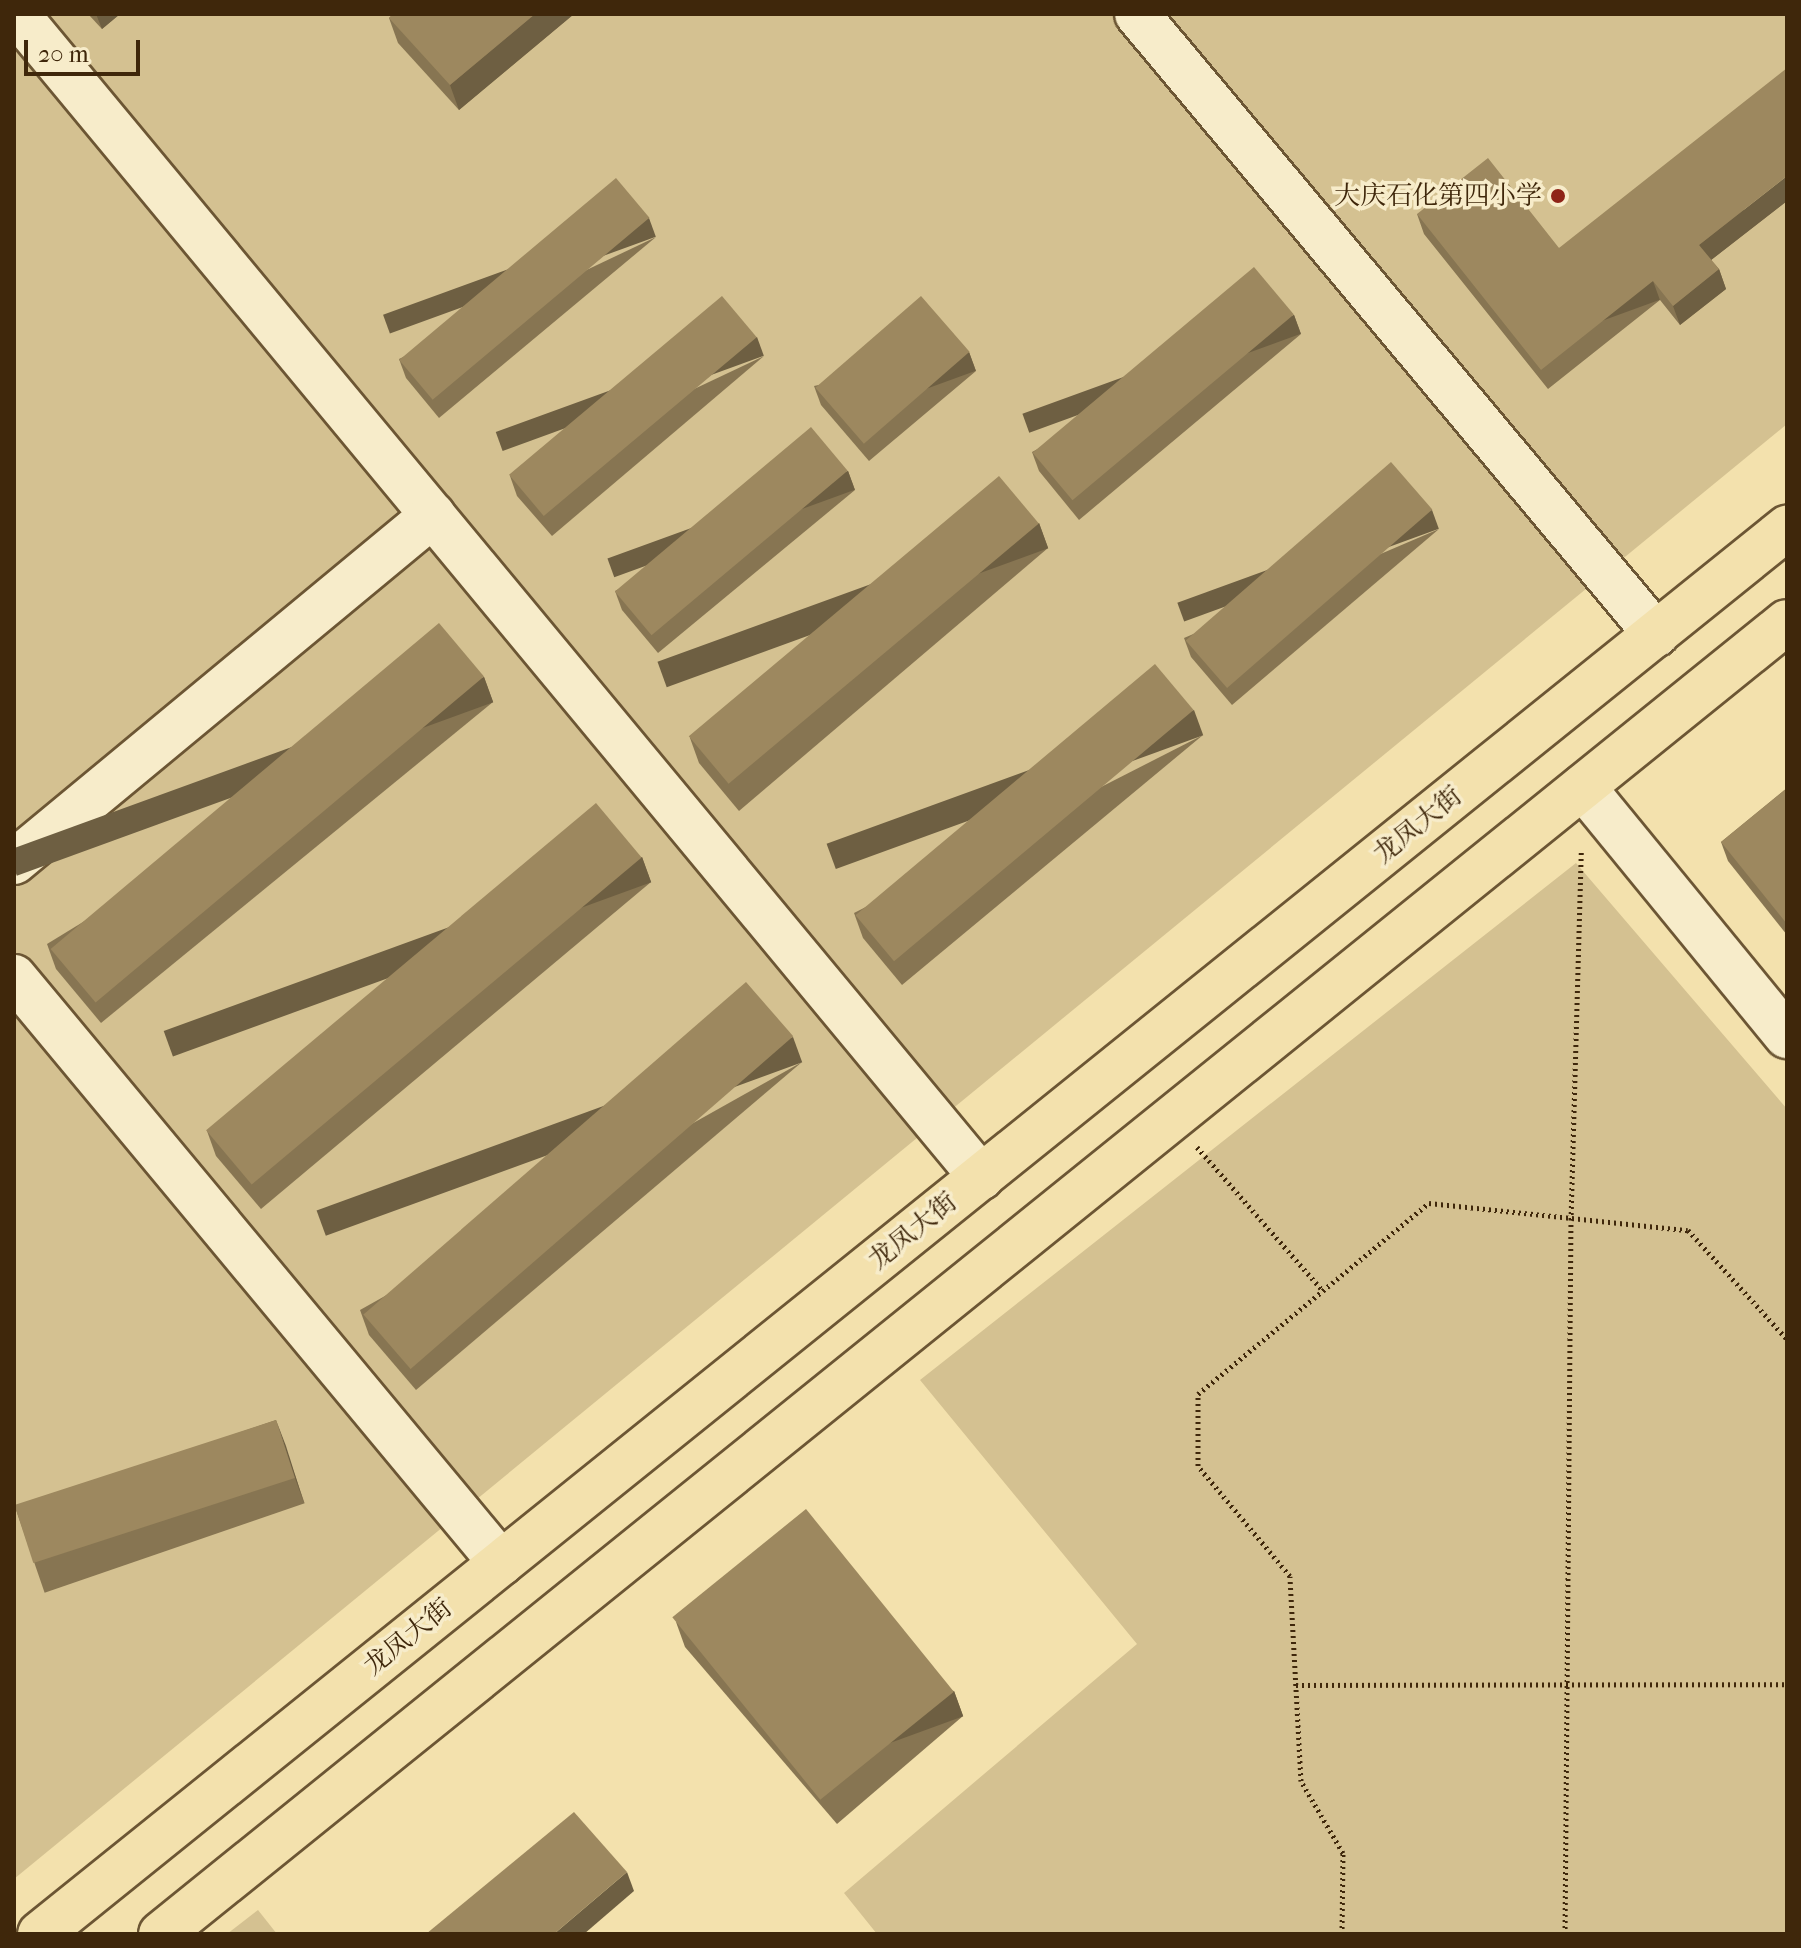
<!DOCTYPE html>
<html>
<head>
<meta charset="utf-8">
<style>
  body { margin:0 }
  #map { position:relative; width:1801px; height:1948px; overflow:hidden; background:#f3e1ad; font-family:"IM FELL French Canon","Noto Serif SC",serif }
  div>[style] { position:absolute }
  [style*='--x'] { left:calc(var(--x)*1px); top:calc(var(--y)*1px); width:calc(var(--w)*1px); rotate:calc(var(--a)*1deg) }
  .green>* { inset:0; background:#d4c191 }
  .path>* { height:5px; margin-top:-2.5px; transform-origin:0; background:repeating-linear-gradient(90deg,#3f270b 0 2px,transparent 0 6px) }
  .roads { filter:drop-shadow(2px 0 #6c5634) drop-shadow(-2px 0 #6c5634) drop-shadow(0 2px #6c5634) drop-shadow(0 -2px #6c5634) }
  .minor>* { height:44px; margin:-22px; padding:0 22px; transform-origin:22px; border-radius:22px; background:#f7ecca }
  .major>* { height:44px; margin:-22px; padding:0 22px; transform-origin:22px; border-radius:22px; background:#f3e1ad }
  .wall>* { inset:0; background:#877552; transform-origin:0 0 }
  .shaded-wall>* { inset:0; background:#6e5f42; transform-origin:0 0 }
  .building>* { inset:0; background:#9d885f; transform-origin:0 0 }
  .dots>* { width:22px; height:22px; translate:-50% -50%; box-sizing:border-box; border:4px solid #f7ecca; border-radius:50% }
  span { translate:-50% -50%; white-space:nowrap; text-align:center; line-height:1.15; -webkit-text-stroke:7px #f7ecca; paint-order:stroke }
  .poi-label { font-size:26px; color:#3f270b }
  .right { translate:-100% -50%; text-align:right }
  .street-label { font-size:26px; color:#3f270b }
  .frame { position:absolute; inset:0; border:16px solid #3f270b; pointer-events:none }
  .scale { position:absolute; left:24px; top:40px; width:116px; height:36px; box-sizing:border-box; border:4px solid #3f270b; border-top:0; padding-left:10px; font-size:24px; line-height:28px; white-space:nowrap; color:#3f270b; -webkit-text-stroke:6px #f7ecca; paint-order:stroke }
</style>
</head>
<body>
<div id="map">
  <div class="green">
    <div style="clip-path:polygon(14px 14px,1787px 14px,1787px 424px,14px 1879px)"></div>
    <div style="clip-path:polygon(1576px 863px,1787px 1109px,1787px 1934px,877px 1934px,844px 1893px,1137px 1644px,920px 1380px)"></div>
    <div style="clip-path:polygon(258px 1910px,277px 1934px,227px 1934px)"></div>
  </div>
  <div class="path">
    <div style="--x:1197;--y:1147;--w:191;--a:48.8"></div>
    <div style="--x:1296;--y:1685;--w:491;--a:-0.1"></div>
    <div style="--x:1342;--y:1934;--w:81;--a:-89.3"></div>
    <div style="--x:1343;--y:1853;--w:83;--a:-120.3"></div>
    <div style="--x:1301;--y:1781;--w:205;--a:-93.1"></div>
    <div style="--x:1290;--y:1576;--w:143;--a:-129.9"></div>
    <div style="--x:1198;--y:1466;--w:72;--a:-90"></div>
    <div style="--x:1198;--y:1394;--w:300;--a:-39.6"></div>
    <div style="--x:1429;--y:1203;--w:260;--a:6"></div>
    <div style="--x:1688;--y:1230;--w:147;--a:47.8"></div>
    <div style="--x:1565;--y:1934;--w:714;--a:-89.52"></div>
    <div style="--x:1571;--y:1220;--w:368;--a:-88.4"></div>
  </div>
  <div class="roads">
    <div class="minor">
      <div style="--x:17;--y:14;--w:1511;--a:50.34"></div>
      <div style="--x:1137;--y:14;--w:809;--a:50.07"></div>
      <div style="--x:1583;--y:787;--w:322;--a:50.7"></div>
      <div style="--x:14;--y:862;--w:544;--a:-39.63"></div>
      <div style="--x:14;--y:977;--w:762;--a:50.27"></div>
    </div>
    <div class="major">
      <div style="--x:40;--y:1934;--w:2243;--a:-38.83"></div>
      <div style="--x:161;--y:1934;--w:2089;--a:-38.9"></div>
    </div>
  </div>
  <div class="wall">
    <div style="clip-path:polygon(88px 14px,120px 14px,102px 29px)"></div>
    <div style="clip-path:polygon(393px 14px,574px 14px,459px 110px,398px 43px,389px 18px)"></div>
    <div style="clip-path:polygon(1787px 201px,1711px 260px,1719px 269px,1726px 289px,1680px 325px,1660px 300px,1548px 389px,1424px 234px,1417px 214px,1559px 248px)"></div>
    <div style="clip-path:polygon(656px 237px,439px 418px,406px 378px,399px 359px)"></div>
    <div style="clip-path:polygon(1294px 315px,1301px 334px,1079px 520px,1039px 471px,1032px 452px)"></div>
    <div style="clip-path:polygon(969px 352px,976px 371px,869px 461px,821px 405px,814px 386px)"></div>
    <div style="clip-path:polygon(764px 356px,552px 536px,517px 496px,510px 476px)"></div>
    <div style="clip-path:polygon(848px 471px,855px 490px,658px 653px,622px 610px,615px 591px)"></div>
    <div style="clip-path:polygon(1039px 523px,1048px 548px,739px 811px,699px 763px,690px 738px)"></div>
    <div style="clip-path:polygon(1439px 529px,1232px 705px,1191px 657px,1184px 638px)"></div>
    <div style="clip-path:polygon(484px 677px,493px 702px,101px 1023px,56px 969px,47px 944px)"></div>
    <div style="clip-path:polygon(1203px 735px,902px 985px,863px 938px,854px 913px)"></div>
    <div style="clip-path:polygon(1787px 788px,1787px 935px,1728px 861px,1721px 842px)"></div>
    <div style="clip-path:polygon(642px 857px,651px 882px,261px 1209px,216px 1156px,207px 1131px)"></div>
    <div style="clip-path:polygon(802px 1062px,416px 1390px,369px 1335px,360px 1310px)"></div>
    <div style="left:276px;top:1420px;width:88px;height:275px;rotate:71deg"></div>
    <div style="clip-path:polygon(676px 1622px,954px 1691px,963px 1716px,837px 1824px,685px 1647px)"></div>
  </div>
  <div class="shaded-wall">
    <div style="clip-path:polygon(96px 14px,120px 14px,102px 29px)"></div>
    <div style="clip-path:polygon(535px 14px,574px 14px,459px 110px,450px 85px)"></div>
    <div style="clip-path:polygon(1787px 176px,1787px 201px,1706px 264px,1699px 245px)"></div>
    <div style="left:649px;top:218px;width:20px;height:283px;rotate:70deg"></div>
    <div style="clip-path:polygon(1719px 269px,1726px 289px,1680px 325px,1673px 306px)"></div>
    <div style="left:1653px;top:281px;width:20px;height:143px;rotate:70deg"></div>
    <div style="left:1294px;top:315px;width:20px;height:289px;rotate:70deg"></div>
    <div style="left:757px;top:337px;width:20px;height:278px;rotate:70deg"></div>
    <div style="left:969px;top:352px;width:20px;height:140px;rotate:70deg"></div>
    <div style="left:848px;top:471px;width:20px;height:256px;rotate:70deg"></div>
    <div style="left:1432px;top:510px;width:20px;height:271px;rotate:70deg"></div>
    <div style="left:1039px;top:523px;width:27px;height:406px;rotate:70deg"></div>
    <div style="left:484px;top:677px;width:27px;height:507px;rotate:70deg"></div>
    <div style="left:1194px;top:710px;width:27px;height:391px;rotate:70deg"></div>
    <div style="left:642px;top:857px;width:27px;height:509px;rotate:70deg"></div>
    <div style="left:793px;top:1037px;width:27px;height:507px;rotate:70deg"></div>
    <div style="clip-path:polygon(276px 1420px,286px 1446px,304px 1503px,295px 1478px)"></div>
    <div style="left:954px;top:1691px;width:27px;height:166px;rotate:70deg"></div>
    <div style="clip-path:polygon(627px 1872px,634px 1891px,584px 1934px,554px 1934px)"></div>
  </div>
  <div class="building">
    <div style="clip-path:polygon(393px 14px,535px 14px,450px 85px,389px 18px)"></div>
    <div style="clip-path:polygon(1787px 68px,1787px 176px,1699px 245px,1719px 269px,1673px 306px,1653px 281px,1541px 370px,1417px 214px,1488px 158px,1559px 248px)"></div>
    <div style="left:616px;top:178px;width:52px;height:283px;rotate:50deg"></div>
    <div style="left:1254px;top:267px;width:62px;height:289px;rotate:50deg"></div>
    <div style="left:722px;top:296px;width:54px;height:278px;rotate:50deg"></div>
    <div style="left:921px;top:296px;width:74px;height:140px;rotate:49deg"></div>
    <div style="left:811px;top:427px;width:57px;height:256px;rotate:50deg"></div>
    <div style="left:1391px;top:462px;width:63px;height:272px;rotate:49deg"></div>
    <div style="left:999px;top:476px;width:62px;height:405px;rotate:50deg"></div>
    <div style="left:439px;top:623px;width:70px;height:507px;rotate:50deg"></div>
    <div style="left:1155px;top:664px;width:60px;height:391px;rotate:50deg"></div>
    <div style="clip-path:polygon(1787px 788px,1787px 924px,1721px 842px)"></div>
    <div style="left:596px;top:803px;width:71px;height:509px;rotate:50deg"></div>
    <div style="left:746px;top:982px;width:72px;height:507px;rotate:49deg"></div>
    <div style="left:276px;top:1420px;width:61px;height:275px;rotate:72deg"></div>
    <div style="left:806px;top:1509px;width:235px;height:172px;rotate:51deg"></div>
    <div style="clip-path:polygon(574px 1812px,627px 1872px,554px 1934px,426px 1934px)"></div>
  </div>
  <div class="dots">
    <div style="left:1558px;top:196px;background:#8f2418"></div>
  </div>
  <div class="poi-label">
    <span class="right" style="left:1542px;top:196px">大庆石化第四小学</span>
  </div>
  <div class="street-label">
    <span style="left:1418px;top:825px;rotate:-39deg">龙凤大街</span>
    <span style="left:913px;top:1231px;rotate:-39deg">龙凤大街</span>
    <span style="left:408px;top:1637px;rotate:-39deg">龙凤大街</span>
  </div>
  <div class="frame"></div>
  <div class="scale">20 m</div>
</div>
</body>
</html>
